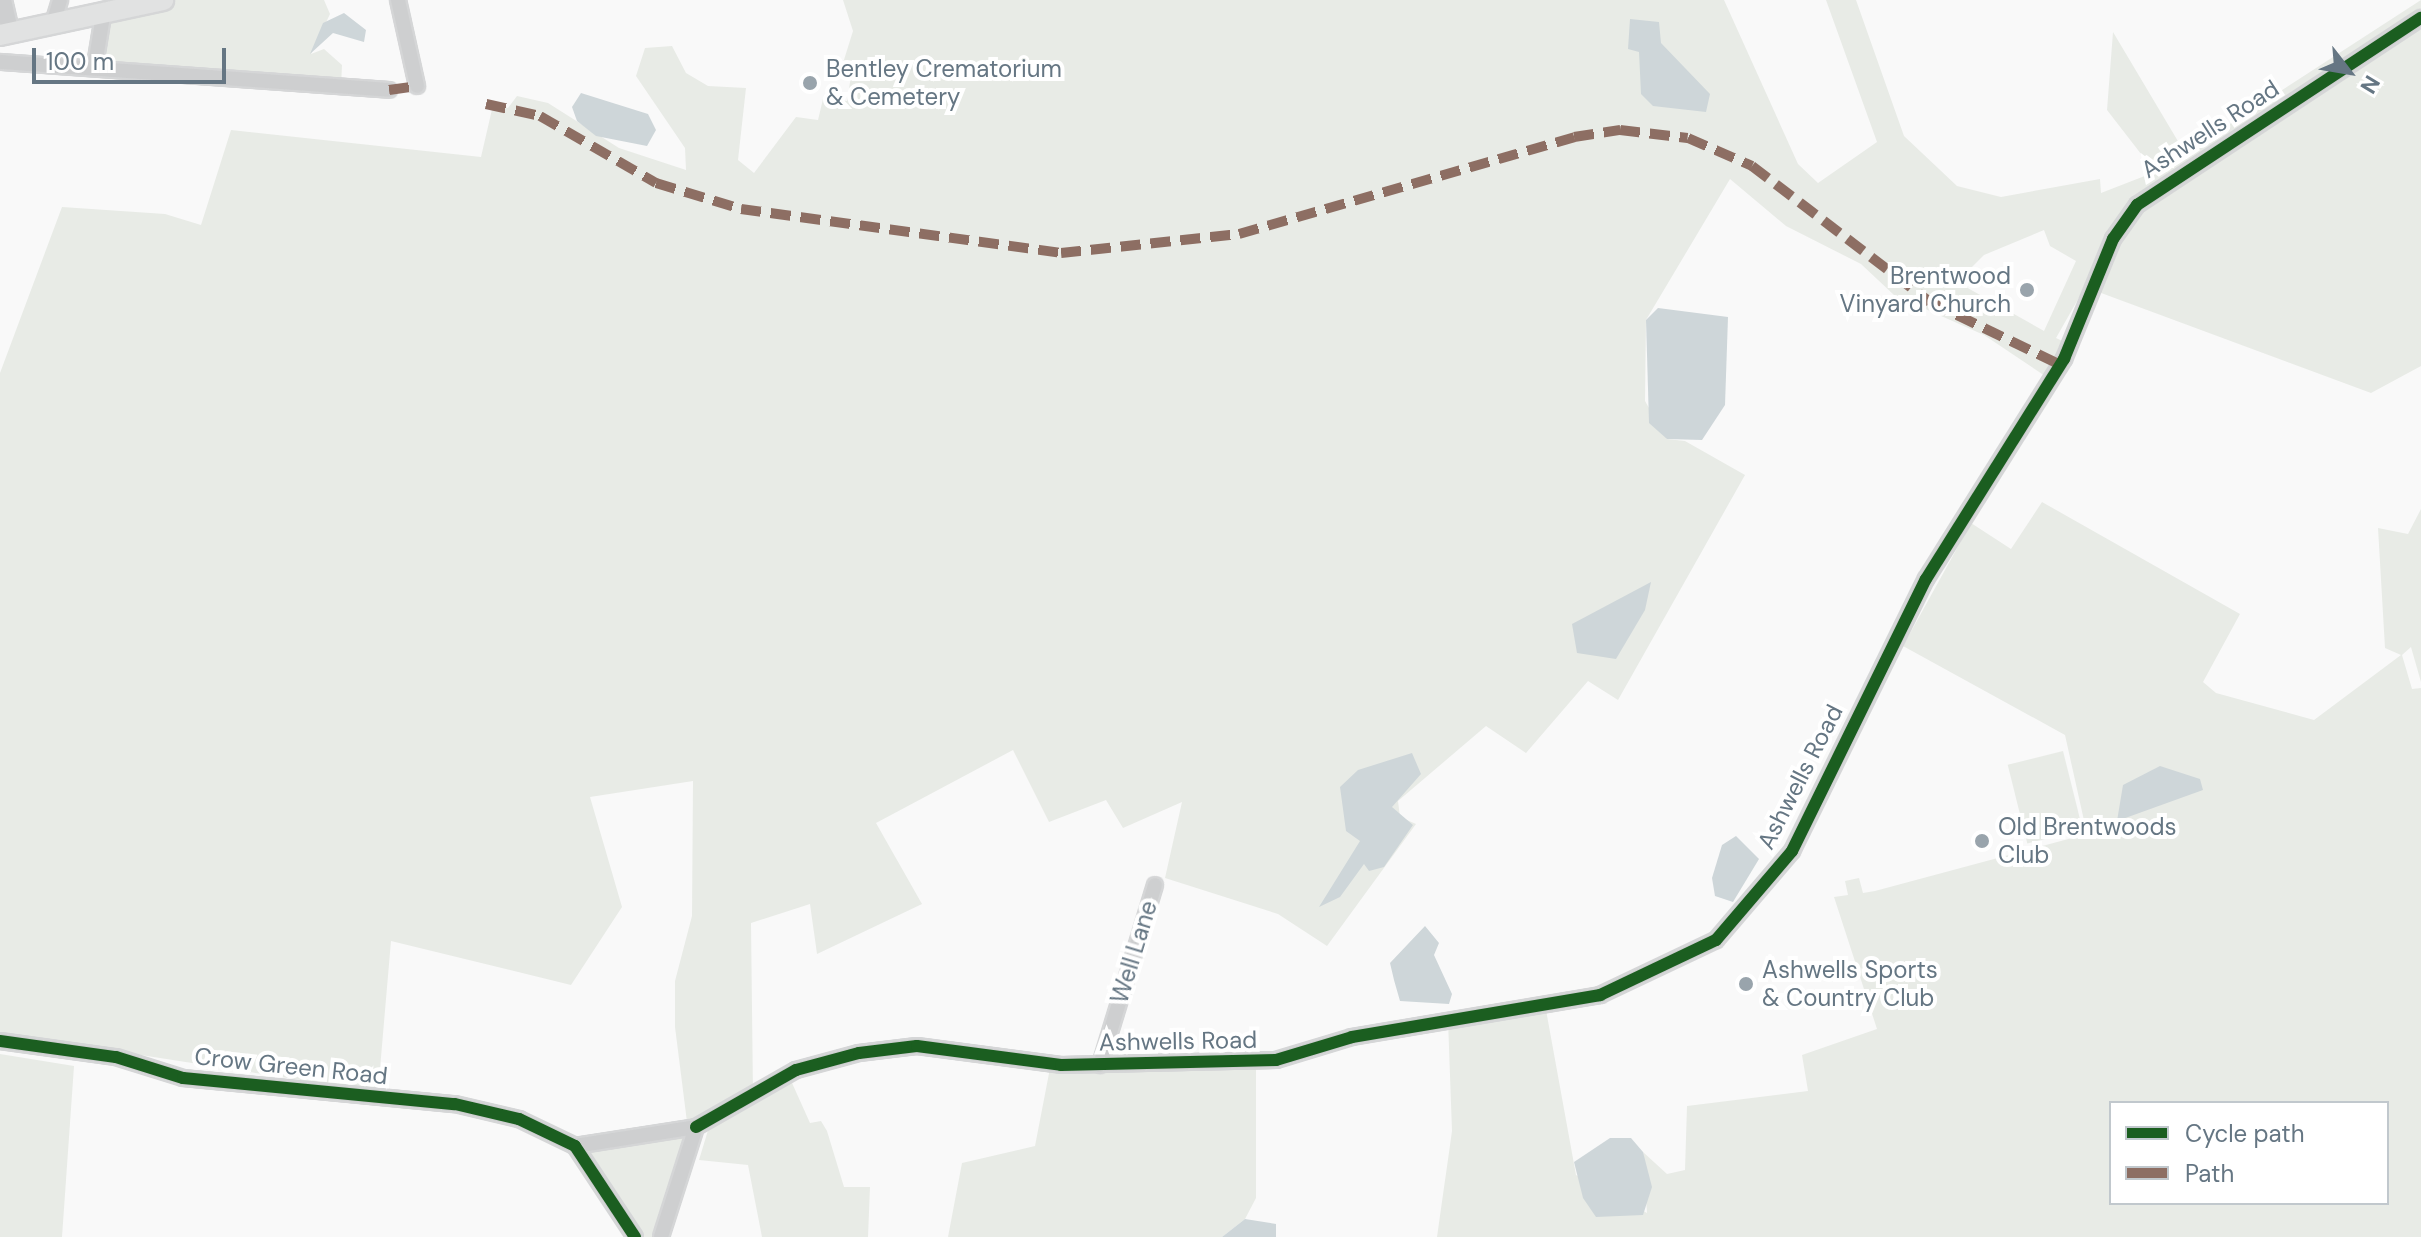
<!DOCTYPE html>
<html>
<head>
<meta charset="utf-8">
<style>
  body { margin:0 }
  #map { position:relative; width:2421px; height:1237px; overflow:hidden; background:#f9f9f9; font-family:"DM Sans",sans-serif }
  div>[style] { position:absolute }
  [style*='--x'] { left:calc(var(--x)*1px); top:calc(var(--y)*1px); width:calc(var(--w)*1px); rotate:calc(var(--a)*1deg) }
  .green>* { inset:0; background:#e8ebe6; transform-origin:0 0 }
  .water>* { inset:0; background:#ced6d9 }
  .roads { filter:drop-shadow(2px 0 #d5d6d7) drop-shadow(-2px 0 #d5d6d7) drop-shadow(0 2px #d5d6d7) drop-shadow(0 -2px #d5d6d7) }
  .minor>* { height:14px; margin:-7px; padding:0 7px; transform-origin:7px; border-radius:7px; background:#cecfd0 }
  .tertiary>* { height:16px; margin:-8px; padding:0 8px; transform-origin:8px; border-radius:8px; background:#cecfd0 }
  .primary>* { height:20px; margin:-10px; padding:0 10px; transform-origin:10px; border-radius:10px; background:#e1e2e2 }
  .quiet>* { height:10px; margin-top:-5px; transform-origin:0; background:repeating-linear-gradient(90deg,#8d6e63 0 20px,transparent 0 30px) }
  .cycleway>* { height:12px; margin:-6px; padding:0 6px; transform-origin:6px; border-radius:6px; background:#1b5e20 }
  .dots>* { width:22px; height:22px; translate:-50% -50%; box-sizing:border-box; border:4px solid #fff; border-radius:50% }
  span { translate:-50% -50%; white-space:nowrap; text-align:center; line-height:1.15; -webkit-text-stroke:8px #fff; paint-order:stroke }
  .poi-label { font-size:24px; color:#657683 }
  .left { translate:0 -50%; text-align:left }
  .right { translate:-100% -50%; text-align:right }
  .street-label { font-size:24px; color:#657683 }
  .legend { position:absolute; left:2109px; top:1101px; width:280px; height:104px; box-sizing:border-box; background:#fff; border:2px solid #c1c8cd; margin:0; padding:10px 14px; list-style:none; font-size:24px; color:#657683 }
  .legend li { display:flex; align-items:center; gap:16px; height:40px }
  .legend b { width:40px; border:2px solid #c1c8cd }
  .north { position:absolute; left:2309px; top:32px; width:80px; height:80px; -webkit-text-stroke:6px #fff; paint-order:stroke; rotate:121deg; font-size:22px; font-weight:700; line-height:32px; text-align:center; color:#657683 }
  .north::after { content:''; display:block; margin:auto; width:28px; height:36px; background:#657683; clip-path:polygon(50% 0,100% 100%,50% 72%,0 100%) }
  .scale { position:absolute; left:32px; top:48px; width:194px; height:36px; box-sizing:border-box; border:4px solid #657683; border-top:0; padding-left:10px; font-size:24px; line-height:28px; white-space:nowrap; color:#657683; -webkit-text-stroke:6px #fff; paint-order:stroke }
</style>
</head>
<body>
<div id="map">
  <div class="green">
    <div style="clip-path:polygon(163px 0,324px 0,330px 14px,311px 54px,324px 49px,342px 65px,341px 87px,95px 65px,104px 10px)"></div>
    <div style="clip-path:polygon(evenodd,843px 0,1724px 0,1798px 164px,1818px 183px,1877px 142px,1826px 0,1856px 0,1904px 136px,1957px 186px,2001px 197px,2100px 179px,2101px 193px,2155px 172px,2107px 110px,2113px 32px,2185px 153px,2421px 0,2421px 366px,2371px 393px,2085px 287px,2056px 338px,2071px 345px,2051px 380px,1984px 335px,1894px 295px,1861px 264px,1786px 226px,1730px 179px,1646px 320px,1645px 401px,1667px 439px,1685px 441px,1745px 475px,1618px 700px,1588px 681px,1526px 753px,1486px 726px,1398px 801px,1400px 817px,1416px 824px,1327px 946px,1278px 914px,1165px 878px,1182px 802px,1123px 828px,1106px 800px,1049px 822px,1013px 750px,876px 823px,922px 904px,817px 954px,810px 904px,751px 923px,753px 1094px,788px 1074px,810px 1123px,821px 1121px,827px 1131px,844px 1187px,870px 1187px,868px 1237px,762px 1237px,748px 1165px,699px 1160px,709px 1127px,702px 1115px,687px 1122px,675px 1027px,675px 981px,692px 916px,693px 781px,590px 797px,622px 907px,571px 985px,391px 941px,378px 1092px,0 1033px,0 373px,62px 207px,165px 214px,201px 225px,231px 130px,481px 157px,493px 105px,508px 108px,517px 96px,548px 103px,619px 148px,686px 170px,685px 148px,636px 76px,645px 48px,672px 46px,686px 73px,708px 86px,746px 88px,738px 160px,754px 173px,796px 117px,818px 120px,823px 99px,847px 101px,851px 76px,843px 63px,853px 31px,843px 0,2044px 230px,2050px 246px,2076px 261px,2044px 331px,1957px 282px,1984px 255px,2044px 230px)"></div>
    <div style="clip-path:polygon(evenodd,2042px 502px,2240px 614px,2203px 682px,2216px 693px,2314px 720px,2401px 655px,2385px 648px,2378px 528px,2408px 534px,2421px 509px,2421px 682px,2411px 647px,2402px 655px,2412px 689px,2421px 688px,2421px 1237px,1437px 1237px,1452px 1131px,1448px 1020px,1546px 1010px,1576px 1175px,1647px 1213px,1643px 1152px,1667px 1174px,1685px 1170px,1687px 1106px,1808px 1091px,1802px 1055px,1877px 1029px,1834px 897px,1848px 895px,1845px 881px,1859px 878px,1863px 893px,1875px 891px,2087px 834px,2065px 735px,1903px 646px,1971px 523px,2011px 549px,2042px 502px,2111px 1103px,2387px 1103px,2387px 1203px,2111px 1203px,2111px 1103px)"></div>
    <div style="left:2063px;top:751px;width:81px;height:57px;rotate:76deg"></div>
    <div style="clip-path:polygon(0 1054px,74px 1066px,62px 1237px,0 1237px)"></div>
    <div style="clip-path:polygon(1256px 1062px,1256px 1198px,1245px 1219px,1222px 1237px,948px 1237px,962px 1163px,1035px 1146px,1051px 1063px)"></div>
    <div style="clip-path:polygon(696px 1127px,661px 1237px,635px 1237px,575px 1146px)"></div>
  </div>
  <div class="water">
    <div style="clip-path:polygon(344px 13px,366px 30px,364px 42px,333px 33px,310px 54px,323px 23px)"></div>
    <div style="clip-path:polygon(1630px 19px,1659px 22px,1661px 43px,1710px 94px,1706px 112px,1653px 106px,1641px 94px,1639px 52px,1628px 49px)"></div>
    <div style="clip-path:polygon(581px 93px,648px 114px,656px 130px,647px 146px,596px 136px,577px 121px,572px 107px)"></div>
    <div style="clip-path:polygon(1658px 308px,1728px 317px,1725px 405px,1702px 440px,1667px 439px,1649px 423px,1646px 320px)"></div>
    <div style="clip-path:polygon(1651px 582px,1645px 610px,1616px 659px,1577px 653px,1572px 624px)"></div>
    <div style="clip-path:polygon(1412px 753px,1421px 774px,1392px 807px,1413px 825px,1384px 867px,1369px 871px,1364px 864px,1340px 897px,1319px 907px,1360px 841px,1346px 831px,1340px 787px,1358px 770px)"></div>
    <div style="clip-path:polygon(2160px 766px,2200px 779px,2203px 790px,2117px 821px,2123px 785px)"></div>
    <div style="clip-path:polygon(1736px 836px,1759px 859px,1733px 902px,1715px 896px,1712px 878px,1722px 845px)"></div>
    <div style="clip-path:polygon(1425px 926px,1439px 943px,1434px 955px,1452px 994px,1449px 1004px,1400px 1001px,1394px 980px,1390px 963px)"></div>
    <div style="clip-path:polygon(1610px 1138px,1631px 1138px,1643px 1152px,1652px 1187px,1643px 1215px,1596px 1217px,1583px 1198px,1574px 1162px)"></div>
    <div style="clip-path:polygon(1245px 1219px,1276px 1224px,1276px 1237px,1222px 1237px)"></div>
  </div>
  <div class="roads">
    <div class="minor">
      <div style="--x:398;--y:0;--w:88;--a:77.5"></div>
      <div style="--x:54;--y:20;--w:21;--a:-73"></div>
      <div style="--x:0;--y:62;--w:390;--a:4.1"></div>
      <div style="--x:95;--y:65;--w:56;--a:-80.7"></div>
      <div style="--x:0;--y:1041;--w:117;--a:7.9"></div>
      <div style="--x:116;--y:1057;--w:70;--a:17.4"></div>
      <div style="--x:183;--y:1078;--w:273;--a:5.5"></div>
      <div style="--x:455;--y:1104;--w:66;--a:13.2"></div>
      <div style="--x:519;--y:1119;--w:62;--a:25.7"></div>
      <div style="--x:575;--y:1146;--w:109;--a:56.6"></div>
      <div style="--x:1100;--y:1065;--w:188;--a:-73"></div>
      <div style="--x:696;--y:1127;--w:115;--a:-29.7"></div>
      <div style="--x:796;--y:1070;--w:65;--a:-15.1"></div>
      <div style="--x:859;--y:1053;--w:58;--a:-6.9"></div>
      <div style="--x:917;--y:1046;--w:145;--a:7.5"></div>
      <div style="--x:1061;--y:1065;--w:215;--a:-1.3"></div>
      <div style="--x:1276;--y:1060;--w:79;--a:-16.8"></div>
      <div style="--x:1352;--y:1037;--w:252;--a:-9.6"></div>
      <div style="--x:1600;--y:995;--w:128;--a:-25.4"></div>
      <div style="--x:1716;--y:940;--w:117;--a:-49.5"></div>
      <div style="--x:1792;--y:851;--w:303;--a:-63.8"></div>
      <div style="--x:1926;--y:579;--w:260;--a:-57.9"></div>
      <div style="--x:2064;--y:359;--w:130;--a:-67.8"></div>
      <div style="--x:2113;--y:239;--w:42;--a:-54.8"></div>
      <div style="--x:2137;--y:205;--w:340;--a:-33.4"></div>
      <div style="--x:575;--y:1146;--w:122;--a:-8.9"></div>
      <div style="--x:696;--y:1127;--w:115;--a:107.7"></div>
    </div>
    <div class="tertiary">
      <div style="--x:3;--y:0;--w:32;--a:77"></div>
    </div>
    <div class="primary">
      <div style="--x:0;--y:35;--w:167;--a:-12.1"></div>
    </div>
  </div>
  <div class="quiet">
    <div style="--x:389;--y:90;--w:28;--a:-8"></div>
    <div style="--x:486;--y:104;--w:55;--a:12.5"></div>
    <div style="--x:540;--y:116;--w:134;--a:30"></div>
    <div style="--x:656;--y:183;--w:89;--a:17"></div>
    <div style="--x:741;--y:209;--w:323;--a:7.8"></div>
    <div style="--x:1061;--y:253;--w:179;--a:-6.1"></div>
    <div style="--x:1239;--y:234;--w:349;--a:-16.1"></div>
    <div style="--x:1574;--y:137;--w:47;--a:-8.7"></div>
    <div style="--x:1620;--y:130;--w:68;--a:6.7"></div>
    <div style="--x:1688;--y:138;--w:70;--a:23.6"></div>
    <div style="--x:1752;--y:166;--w:224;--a:37.4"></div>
    <div style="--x:1930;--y:302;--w:145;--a:25.7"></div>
  </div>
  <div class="cycleway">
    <div style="--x:0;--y:1041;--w:117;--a:7.9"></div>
    <div style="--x:116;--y:1057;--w:70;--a:17.4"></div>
    <div style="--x:183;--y:1078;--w:273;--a:5.5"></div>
    <div style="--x:455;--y:1104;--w:66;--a:13.2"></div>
    <div style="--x:519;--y:1119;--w:62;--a:25.7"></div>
    <div style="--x:575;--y:1146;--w:109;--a:56.6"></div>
    <div style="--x:696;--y:1127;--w:115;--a:-29.7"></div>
    <div style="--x:796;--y:1070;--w:65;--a:-15.1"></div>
    <div style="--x:859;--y:1053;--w:58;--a:-6.9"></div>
    <div style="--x:917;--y:1046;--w:145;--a:7.5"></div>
    <div style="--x:1061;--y:1065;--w:215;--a:-1.3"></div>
    <div style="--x:1276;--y:1060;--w:79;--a:-16.8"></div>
    <div style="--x:1352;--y:1037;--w:252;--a:-9.6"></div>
    <div style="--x:1600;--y:995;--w:128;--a:-25.4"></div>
    <div style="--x:1716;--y:940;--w:117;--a:-49.5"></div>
    <div style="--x:1792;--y:851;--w:303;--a:-63.8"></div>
    <div style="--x:1926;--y:579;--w:260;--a:-57.9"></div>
    <div style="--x:2064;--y:359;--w:130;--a:-67.8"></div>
    <div style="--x:2113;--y:239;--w:42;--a:-54.8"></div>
    <div style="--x:2137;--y:205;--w:340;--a:-33.4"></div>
  </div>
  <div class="dots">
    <div style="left:810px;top:83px;background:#99a4ac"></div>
    <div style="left:2027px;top:290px;background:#99a4ac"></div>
    <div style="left:1982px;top:841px;background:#99a4ac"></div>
    <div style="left:1746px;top:984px;background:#99a4ac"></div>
  </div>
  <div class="poi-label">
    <span class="left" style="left:826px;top:83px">Bentley Crematorium<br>&amp; Cemetery</span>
    <span class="right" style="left:2011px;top:290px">Brentwood<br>Vinyard Church</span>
    <span class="left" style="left:1998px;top:841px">Old Brentwoods<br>Club</span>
    <span class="left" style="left:1762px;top:984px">Ashwells Sports<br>&amp; Country Club</span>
  </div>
  <div class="street-label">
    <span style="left:2210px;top:129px;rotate:-33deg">Ashwells Road</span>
    <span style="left:1800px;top:777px;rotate:-63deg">Ashwells Road</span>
    <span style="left:1134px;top:952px;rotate:-73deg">Well Lane</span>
    <span style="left:1178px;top:1041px;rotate:-1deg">Ashwells Road</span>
    <span style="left:291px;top:1066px;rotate:6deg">Crow Green Road</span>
  </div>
  <ul class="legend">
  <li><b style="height:10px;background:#1b5e20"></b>Cycle path</li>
  <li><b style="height:10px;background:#8d6e63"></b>Path</li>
  </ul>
  <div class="north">N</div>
  <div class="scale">100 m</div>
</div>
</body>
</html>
